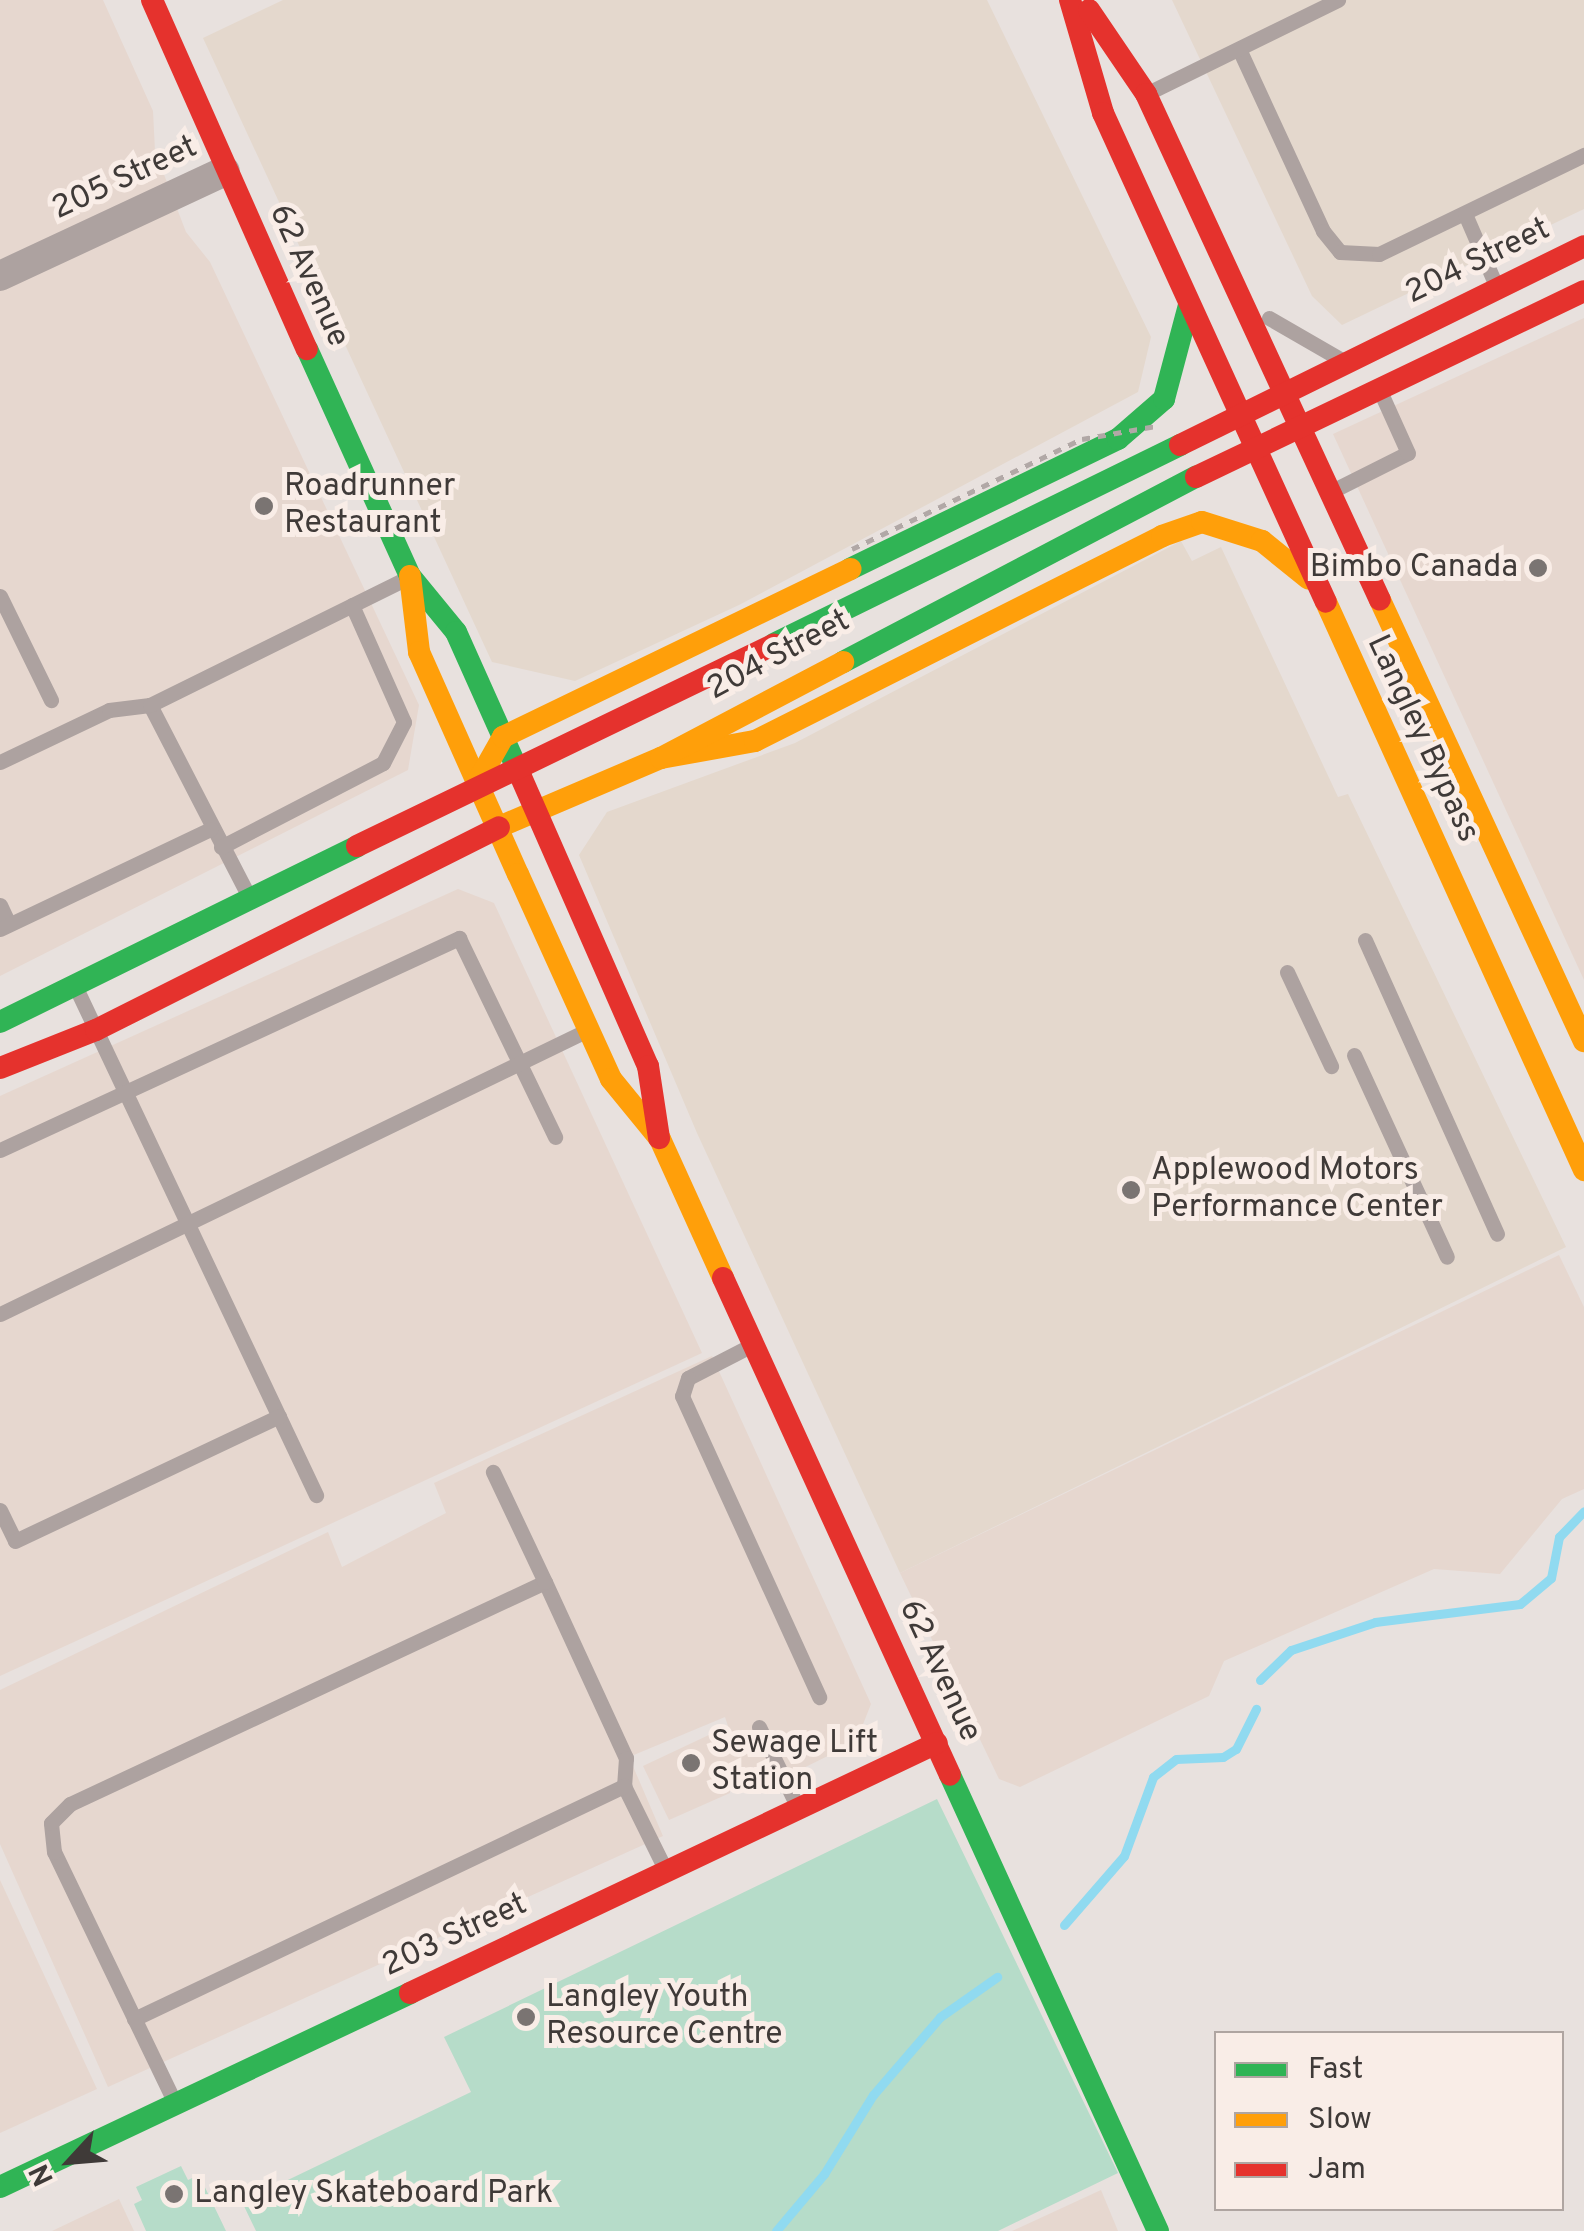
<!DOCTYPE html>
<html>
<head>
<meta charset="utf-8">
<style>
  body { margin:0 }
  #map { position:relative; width:1584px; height:2231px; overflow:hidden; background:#e8e1de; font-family:Overpass,sans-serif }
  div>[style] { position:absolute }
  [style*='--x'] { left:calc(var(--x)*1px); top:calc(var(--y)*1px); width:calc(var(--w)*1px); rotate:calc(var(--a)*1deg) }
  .commercial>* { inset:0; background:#e4d8cd }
  .industrial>* { inset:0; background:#e6d7cf }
  .green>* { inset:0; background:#b6dcc9 }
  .stream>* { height:9px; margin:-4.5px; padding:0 4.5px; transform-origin:4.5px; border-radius:4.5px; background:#90daf0 }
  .lane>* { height:15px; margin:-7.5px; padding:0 7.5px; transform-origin:7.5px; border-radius:7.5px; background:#ada2a0 }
  .street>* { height:30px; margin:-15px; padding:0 15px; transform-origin:15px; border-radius:15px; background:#ada2a0 }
  .fast>* { height:22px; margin:-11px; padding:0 11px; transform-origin:11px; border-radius:11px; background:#30b455 }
  .slow>* { height:22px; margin:-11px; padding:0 11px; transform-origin:11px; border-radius:11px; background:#ff9f0a }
  .jam>* { height:22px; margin:-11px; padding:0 11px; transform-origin:11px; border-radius:11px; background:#e5322d }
  .path-bridge>* { height:5px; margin-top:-2.5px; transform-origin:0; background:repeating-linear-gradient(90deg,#b1a8a6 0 8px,transparent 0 16px) }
  .jam-bridge>* { height:22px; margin:-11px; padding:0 11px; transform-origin:11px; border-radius:11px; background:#e5322d }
  .dots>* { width:28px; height:28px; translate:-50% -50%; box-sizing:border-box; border:5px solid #f9ede7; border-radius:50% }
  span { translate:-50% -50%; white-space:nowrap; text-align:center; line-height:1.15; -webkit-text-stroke:10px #f9ede7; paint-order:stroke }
  .street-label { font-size:32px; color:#3f3a38 }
  .poi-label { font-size:32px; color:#3f3a38 }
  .left { translate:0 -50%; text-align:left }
  .right { translate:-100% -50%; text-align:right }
  .legend { position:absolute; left:1214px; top:2031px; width:350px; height:180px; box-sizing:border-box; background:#f9ede7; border:2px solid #afa5a1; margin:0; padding:12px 18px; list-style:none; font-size:30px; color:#3f3a38 }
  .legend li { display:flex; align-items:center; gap:20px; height:50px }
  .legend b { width:50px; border:2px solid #afa5a1 }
  .north { position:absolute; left:20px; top:2111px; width:100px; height:100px; -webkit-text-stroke:8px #f9ede7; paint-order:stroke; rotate:244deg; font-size:28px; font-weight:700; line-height:40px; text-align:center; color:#3f3a38 }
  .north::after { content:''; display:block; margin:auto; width:35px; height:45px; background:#3f3a38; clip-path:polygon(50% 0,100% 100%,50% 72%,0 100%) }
</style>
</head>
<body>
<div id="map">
  <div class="commercial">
    <div style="clip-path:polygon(283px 0,987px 0,1151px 337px,1138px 392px,739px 605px,575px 681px,492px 662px,203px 38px)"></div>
    <div style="clip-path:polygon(1172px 0,1584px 0,1584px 209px,1342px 325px,1312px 296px)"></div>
    <div style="clip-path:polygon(1181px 541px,1192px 561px,1221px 547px,1338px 797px,1348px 794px,1566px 1247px,900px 1573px,697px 1133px,579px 855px,607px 812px,795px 743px)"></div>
  </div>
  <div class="industrial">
    <div style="clip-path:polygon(0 0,103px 0,153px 111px,155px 151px,186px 232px,210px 262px,419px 705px,408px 770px,0 976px)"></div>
    <div style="clip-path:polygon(1584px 318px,1584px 980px,1333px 434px)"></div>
    <div style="clip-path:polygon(458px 889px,494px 903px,702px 1353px,0 1676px,0 1096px)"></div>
    <div style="clip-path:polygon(1559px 1255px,1584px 1307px,1584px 1489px,1562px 1499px,1500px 1574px,1434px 1569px,1224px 1661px,1209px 1696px,1020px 1787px,999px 1779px,900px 1573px)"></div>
    <div style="clip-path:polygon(712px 1356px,871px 1704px,856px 1742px,755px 1792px,746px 1771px,730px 1779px,730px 1793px,669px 1820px,643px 1766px,728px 1726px,725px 1717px,629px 1757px,663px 1836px,108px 2087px,0 1844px,0 1690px,328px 1532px,342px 1567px,446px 1513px,434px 1483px)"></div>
    <div style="clip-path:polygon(0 1880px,97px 2089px,0 2133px)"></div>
    <div style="clip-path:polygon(1101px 2190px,1118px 2231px,1012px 2231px)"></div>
    <div style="clip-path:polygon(119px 2199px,134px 2231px,52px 2231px)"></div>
  </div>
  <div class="green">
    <div style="clip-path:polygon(937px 1799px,1118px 2173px,998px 2231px,256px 2231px,242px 2202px,471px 2092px,444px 2037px)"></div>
    <div style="clip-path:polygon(181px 2166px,188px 2180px,199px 2175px,226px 2231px,146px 2231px,134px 2204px,142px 2200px,136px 2187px)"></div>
  </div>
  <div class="stream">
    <div style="--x:1260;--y:1680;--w:43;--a:-44.1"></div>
    <div style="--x:1291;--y:1650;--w:89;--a:-18.4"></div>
    <div style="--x:1375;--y:1622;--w:146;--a:-7.1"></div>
    <div style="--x:1520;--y:1604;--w:40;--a:-40"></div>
    <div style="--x:1551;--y:1578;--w:42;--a:-79"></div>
    <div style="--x:1559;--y:1537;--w:36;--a:-46"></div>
    <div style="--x:1064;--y:1925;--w:91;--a:-49"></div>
    <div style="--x:1124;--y:1856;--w:84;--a:-69.8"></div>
    <div style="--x:1153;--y:1777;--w:29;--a:-38"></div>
    <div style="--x:1176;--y:1759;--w:47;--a:-2.4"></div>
    <div style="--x:1223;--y:1757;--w:15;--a:-32"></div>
    <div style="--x:1236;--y:1749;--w:45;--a:-63.4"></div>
    <div style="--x:776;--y:2231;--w:75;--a:-49.9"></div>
    <div style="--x:824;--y:2174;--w:93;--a:-58.2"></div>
    <div style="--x:873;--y:2095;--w:103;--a:-49.3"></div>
    <div style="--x:940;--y:2017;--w:70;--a:-35.1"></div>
  </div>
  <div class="lane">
    <div style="--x:1239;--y:49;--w:200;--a:65.2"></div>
    <div style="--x:1323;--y:231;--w:27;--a:51"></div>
    <div style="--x:1340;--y:252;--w:39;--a:3"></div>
    <div style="--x:1379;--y:254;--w:228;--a:-25.8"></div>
    <div style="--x:1154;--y:90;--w:205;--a:-26.1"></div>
    <div style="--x:1465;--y:214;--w:81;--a:66.6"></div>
    <div style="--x:1269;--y:318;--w:82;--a:30"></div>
    <div style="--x:1338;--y:488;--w:78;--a:-26.6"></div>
    <div style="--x:1408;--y:453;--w:68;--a:-114.3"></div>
    <div style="--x:0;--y:596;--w:116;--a:63.9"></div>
    <div style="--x:150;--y:705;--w:220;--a:62.7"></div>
    <div style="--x:0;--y:762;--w:121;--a:-25.5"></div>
    <div style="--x:109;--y:710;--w:41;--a:-7"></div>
    <div style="--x:150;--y:705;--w:289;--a:-26.3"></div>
    <div style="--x:221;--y:847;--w:182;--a:-27.4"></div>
    <div style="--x:383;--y:763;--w:46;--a:-62.9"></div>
    <div style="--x:404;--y:722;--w:128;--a:-114"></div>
    <div style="--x:0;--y:905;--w:21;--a:65"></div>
    <div style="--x:0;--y:929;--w:233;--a:-25.4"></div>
    <div style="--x:1365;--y:940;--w:322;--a:65.8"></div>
    <div style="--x:1287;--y:972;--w:104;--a:64.9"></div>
    <div style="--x:77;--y:990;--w:559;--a:64.67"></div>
    <div style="--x:1354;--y:1055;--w:222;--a:65.3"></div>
    <div style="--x:0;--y:1150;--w:506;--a:-24.79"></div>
    <div style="--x:459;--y:938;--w:221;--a:64.2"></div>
    <div style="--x:0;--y:1314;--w:651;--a:-25.78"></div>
    <div style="--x:752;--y:1345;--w:72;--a:152.7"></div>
    <div style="--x:688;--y:1378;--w:19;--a:108"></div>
    <div style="--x:682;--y:1396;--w:331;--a:65.5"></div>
    <div style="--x:0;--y:1510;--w:34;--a:64"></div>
    <div style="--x:15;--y:1541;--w:292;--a:-25.3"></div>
    <div style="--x:545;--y:1582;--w:194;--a:65.3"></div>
    <div style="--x:626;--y:1758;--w:28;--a:94"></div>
    <div style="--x:624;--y:1786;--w:95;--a:63.7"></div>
    <div style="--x:759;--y:1727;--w:88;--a:64.3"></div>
    <div style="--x:134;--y:2019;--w:543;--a:-25.43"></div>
    <div style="--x:174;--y:2101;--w:276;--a:-115.7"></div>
    <div style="--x:54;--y:1852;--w:29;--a:-96"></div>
    <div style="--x:51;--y:1823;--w:27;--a:-45"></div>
    <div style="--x:70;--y:1804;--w:524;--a:-25.05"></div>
    <div style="--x:545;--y:1582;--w:122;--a:-115.3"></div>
  </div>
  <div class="street">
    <div style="--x:0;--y:276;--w:248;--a:-25"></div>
  </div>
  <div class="fast">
    <div style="--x:307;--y:349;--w:249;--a:65.6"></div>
    <div style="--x:410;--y:576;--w:72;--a:50.6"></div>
    <div style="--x:456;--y:632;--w:159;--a:65.9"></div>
    <div style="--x:850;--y:569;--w:298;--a:-25.9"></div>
    <div style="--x:1118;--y:439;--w:61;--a:-41"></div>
    <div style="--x:1164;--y:399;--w:97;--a:-75.1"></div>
    <div style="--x:774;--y:644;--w:452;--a:-26.1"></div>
    <div style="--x:843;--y:662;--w:399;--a:-27.7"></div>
    <div style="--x:0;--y:1022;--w:398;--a:-26.2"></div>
    <div style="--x:950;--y:1775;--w:501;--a:65.48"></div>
    <div style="--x:0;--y:2187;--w:454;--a:-25.3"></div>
  </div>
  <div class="slow">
    <div style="--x:410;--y:576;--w:77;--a:83.2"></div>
    <div style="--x:419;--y:652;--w:243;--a:66"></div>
    <div style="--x:518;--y:874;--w:225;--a:65.6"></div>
    <div style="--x:611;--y:1079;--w:77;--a:50.8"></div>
    <div style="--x:660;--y:1139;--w:153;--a:65.6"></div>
    <div style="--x:1380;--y:600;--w:486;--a:65.2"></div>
    <div style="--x:1326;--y:602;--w:624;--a:65.57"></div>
    <div style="--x:661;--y:758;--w:96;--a:-10.3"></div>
    <div style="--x:755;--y:741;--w:456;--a:-26.7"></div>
    <div style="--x:1162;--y:536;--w:42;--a:-19.3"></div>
    <div style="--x:1202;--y:522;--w:63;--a:17.6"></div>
    <div style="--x:1262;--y:541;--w:60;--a:39"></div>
    <div style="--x:477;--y:783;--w:53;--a:-60.5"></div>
    <div style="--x:503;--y:737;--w:386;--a:-25.8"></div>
    <div style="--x:499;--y:827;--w:176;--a:-23.1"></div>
    <div style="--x:661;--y:758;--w:206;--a:-27.8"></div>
  </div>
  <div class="jam">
    <div style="--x:152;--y:0;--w:382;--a:66.1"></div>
    <div style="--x:1070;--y:0;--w:118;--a:73.7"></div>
    <div style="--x:1103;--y:113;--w:537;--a:65.49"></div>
    <div style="--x:1089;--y:10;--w:102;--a:55.8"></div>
    <div style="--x:1146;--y:94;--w:557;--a:65.18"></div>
    <div style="--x:521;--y:777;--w:316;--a:66.3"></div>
    <div style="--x:648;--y:1066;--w:73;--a:81.3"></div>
    <div style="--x:357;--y:846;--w:463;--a:-25.8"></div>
    <div style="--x:0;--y:1068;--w:103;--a:-21.6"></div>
    <div style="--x:96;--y:1030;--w:451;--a:-26.7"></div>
    <div style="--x:723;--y:1278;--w:546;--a:65.45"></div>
    <div style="--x:410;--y:1993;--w:583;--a:-25.38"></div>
  </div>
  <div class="path-bridge">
    <div style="--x:852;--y:549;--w:255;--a:-25.6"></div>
    <div style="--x:1082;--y:439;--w:75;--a:-10"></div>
  </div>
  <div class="jam-bridge">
    <div style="--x:1180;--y:445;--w:450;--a:-26.2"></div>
    <div style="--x:1196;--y:477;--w:430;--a:-25.6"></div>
  </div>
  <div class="dots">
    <div style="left:264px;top:506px;background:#7a7472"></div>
    <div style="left:1538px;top:568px;background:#7a7472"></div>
    <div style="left:1131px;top:1190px;background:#7a7472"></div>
    <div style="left:691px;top:1763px;background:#7a7472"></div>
    <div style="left:526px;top:2017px;background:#7a7472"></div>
    <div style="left:174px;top:2194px;background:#7a7472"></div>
  </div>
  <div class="street-label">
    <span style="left:125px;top:179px;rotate:-25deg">205 Street</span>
    <span style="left:1478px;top:262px;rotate:-26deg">204 Street</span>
    <span style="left:308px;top:276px;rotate:66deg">62 Avenue</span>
    <span style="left:779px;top:656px;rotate:-28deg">204 Street</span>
    <span style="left:1422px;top:739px;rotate:65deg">Langley Bypass</span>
    <span style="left:939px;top:1671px;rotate:65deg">62 Avenue</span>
    <span style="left:455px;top:1936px;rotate:-25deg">203 Street</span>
  </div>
  <div class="poi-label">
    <span class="left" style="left:284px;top:506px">Roadrunner<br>Restaurant</span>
    <span class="right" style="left:1518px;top:568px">Bimbo Canada</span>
    <span class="left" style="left:1151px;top:1190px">Applewood Motors<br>Performance Center</span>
    <span class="left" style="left:711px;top:1763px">Sewage Lift<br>Station</span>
    <span class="left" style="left:546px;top:2017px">Langley Youth<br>Resource Centre</span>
    <span class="left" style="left:194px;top:2194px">Langley Skateboard Park</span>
  </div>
  <ul class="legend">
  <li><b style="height:12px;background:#30b455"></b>Fast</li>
  <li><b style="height:12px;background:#ff9f0a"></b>Slow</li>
  <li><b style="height:12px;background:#e5322d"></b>Jam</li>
  </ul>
  <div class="north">N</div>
</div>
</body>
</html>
